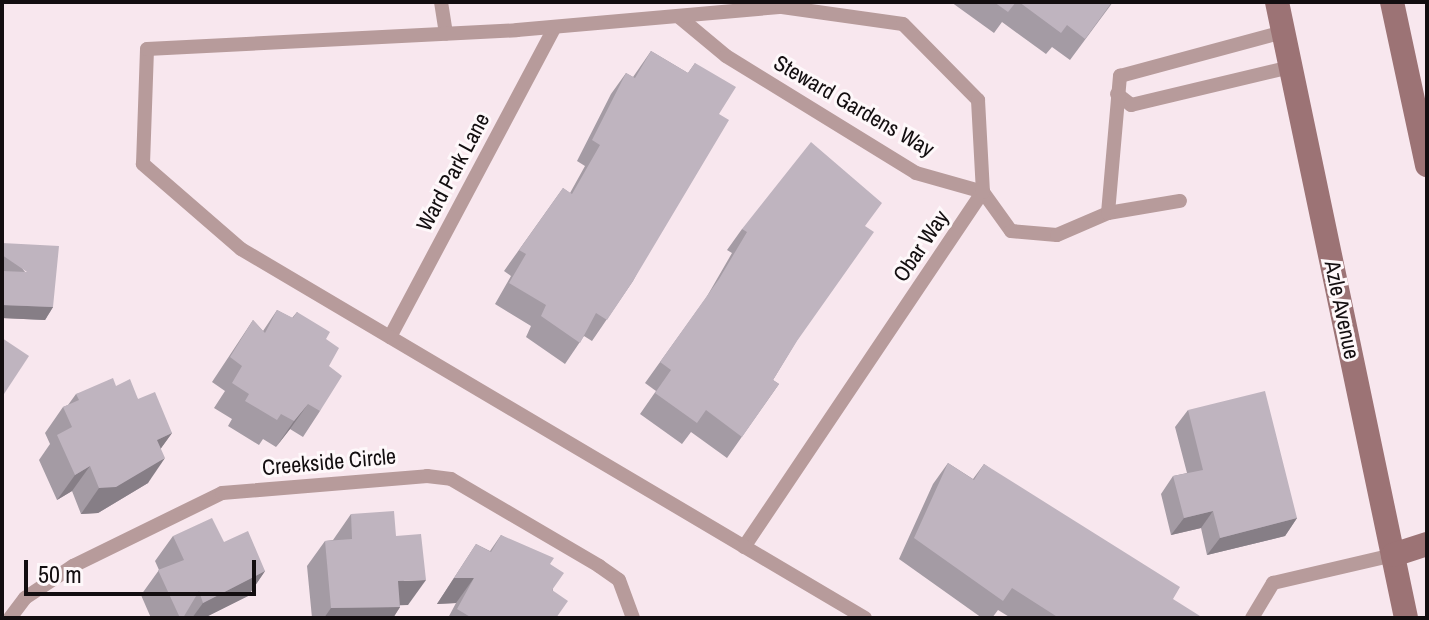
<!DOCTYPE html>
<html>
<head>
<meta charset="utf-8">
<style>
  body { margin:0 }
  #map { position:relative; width:1429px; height:620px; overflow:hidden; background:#f8e7ee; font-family:"Archivo Narrow",sans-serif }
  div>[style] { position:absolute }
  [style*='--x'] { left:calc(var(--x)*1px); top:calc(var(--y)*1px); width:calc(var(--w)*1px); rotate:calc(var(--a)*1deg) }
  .service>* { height:14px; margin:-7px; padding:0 7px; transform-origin:7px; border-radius:7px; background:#b79b9b }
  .secondary>* { height:24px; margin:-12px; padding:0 12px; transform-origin:12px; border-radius:12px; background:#9c7375 }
  .wall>* { inset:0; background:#a49ba4 }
  .shaded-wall>* { inset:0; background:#867e86 }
  .building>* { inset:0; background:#bfb4bf }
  span { translate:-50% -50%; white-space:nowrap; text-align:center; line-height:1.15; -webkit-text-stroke:6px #fef8fa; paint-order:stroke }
  .street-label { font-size:22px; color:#130e10 }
  .frame { position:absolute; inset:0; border:4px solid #130e10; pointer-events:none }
  .scale { position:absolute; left:24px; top:560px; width:232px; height:36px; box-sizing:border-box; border:4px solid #130e10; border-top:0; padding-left:10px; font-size:24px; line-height:28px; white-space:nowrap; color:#130e10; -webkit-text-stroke:6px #fef8fa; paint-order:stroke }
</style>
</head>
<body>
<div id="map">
  <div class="service">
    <div style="--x:441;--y:2;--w:32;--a:81"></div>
    <div style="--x:678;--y:16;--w:62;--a:39.8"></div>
    <div style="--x:726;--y:56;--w:223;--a:31.6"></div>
    <div style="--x:916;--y:173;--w:70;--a:15.8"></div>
    <div style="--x:1117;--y:94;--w:18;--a:38"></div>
    <div style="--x:1131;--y:105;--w:163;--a:-13.4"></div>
    <div style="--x:983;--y:192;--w:48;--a:54.3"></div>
    <div style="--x:1011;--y:231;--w:46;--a:5"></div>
    <div style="--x:1057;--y:235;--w:56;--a:-23.3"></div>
    <div style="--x:1108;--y:213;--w:73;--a:-9.5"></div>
    <div style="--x:1108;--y:213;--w:138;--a:-85"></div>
    <div style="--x:1120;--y:76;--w:169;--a:-15.1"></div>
    <div style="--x:390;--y:337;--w:351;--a:-62"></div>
    <div style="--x:744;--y:547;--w:428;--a:-56.1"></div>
    <div style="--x:10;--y:618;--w:25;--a:-53"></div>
    <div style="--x:25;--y:598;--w:58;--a:-33.7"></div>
    <div style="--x:73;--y:566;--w:166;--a:-26.1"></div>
    <div style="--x:222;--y:493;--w:206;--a:-4.7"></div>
    <div style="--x:427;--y:476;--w:24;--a:7"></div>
    <div style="--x:451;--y:479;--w:172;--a:30.4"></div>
    <div style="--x:599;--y:566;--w:24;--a:35"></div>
    <div style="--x:619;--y:580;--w:40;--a:69.8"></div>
    <div style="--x:865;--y:618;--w:725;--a:-149.4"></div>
    <div style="--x:241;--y:249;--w:130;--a:-139.1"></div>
    <div style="--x:143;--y:164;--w:115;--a:-88"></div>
    <div style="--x:147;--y:49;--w:370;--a:-2.9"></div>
    <div style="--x:517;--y:30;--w:266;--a:-5"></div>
    <div style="--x:782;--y:7;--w:122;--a:8"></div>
    <div style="--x:903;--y:24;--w:107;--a:45.4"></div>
    <div style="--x:978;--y:100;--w:92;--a:86.9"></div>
    <div style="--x:1252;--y:618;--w:41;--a:-59"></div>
    <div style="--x:1273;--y:583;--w:123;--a:-13.1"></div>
  </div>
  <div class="secondary">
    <div style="--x:1277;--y:2;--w:629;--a:78.17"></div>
    <div style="--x:1392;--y:2;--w:167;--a:77.9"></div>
    <div style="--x:1393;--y:555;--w:36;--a:-18"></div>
  </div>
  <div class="wall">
    <div style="clip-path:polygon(951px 2px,1113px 2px,1070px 60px,1052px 47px,1046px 54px,1002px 22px,994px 33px)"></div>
    <div style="clip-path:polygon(651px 51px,688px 73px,695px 63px,719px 114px,633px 281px,592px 341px,584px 336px,565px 364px,526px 337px,531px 326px,495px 304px,511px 276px,504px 271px,563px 188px,570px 193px,585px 166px,577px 161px,611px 94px,626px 73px,633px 77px)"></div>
    <div style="clip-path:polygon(865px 227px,773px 380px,779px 384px,727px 458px,691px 432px,682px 444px,640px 414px,656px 391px,645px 383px,706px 298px,732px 253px,727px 250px,742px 229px)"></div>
    <div style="clip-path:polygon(2px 243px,53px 307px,45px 320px,2px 318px)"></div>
    <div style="clip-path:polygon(277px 310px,292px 318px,297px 312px,326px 339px,329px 366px,320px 411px,303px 437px,290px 429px,276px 447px,263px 439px,259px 445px,228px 426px,232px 419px,214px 408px,225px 391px,212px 382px,253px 320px,263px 331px)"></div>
    <div style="clip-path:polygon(116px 386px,138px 399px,172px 433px,161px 448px,148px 483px,98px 513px,81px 514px,72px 491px,57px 500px,39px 460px,50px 444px,45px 433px,63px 407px,68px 405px,76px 394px)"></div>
    <div style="clip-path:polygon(1188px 410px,1297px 518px,1285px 536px,1207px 555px,1201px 528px,1171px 535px,1161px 494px,1173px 476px,1187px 473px,1175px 427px)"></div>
    <div style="clip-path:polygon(948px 463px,973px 479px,984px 464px,1198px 618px,1011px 618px,998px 610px,992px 618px,982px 618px,899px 559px,933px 484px)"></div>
    <div style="clip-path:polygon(351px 514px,396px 536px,408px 605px,400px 605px,400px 607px,393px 618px,312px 618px,307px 566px,325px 541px,333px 540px)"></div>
    <div style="clip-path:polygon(501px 535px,550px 564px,556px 618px,448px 618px,456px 603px,437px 604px,476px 544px,490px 551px)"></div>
    <div style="clip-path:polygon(173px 536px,224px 542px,265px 571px,248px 596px,204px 618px,151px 618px,141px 595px,159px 570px,155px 561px)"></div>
  </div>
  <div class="shaded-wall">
    <div style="clip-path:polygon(2px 305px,53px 307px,45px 320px,2px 318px)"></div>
    <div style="clip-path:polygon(308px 404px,290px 429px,276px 447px,294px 421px)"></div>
    <div style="clip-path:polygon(172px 433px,154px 458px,157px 440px)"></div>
    <div style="clip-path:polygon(165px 458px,148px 483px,98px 513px,81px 514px,99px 488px)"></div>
    <div style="clip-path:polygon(90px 466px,72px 491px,57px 500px,75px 475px)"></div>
    <div style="clip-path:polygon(1213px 511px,1201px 528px,1171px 535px,1184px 518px)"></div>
    <div style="clip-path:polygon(1297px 518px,1285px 536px,1207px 555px,1220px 538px)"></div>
    <div style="clip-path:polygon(265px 571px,248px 596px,204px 618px,192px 618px,203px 603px)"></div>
    <div style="clip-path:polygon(454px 578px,474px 578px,456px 603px,437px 604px)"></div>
    <div style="clip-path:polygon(426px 580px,408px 605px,380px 606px,398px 581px)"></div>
    <div style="clip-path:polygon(400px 607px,393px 618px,324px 618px,331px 608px)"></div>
  </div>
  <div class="building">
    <div style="clip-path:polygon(994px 2px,1016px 2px,1008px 12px)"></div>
    <div style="clip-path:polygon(1019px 2px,1112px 2px,1085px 39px,1067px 25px,1061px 33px)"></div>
    <div style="clip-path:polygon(651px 51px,688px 73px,695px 63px,736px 87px,719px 114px,729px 120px,633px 281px,607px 320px,596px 313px,580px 343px,541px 316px,546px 305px,509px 283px,526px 254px,519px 250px,563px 188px,572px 194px,600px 145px,592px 140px,626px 73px,635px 78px)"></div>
    <div style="clip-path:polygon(811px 142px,882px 203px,865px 226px,874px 232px,797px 341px,773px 380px,779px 384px,742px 437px,706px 410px,697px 423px,655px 393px,671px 370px,660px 362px,719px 279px,747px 232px,742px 229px)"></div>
    <div style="clip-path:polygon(2px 243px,59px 246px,53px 307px,2px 305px,2px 271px,27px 272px,2px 255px)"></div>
    <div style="clip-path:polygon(277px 310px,293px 318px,297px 312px,330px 332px,326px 339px,339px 348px,329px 366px,342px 376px,320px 411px,308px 404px,294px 421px,281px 414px,277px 420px,245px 401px,249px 394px,232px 383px,242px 366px,230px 357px,253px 320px,265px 333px)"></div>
    <div style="clip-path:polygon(2px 338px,29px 356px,2px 397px)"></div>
    <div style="clip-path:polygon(113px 378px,116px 386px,130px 379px,138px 399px,155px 392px,172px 433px,157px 440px,165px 458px,116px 487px,99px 488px,90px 466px,75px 475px,57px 435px,72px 427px,63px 407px,79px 400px,76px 394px)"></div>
    <div style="clip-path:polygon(1265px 391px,1297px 518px,1220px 538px,1213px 511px,1184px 518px,1173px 476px,1203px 470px,1188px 410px)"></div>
    <div style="clip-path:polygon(948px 463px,974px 480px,984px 464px,1180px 587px,1173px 599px,1200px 616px,1198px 618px,1059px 618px,1012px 588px,1003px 601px,914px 538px)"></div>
    <div style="clip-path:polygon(394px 511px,396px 536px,421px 534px,426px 580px,398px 581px,400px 607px,331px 608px,325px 541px,352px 539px,351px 514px)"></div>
    <div style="clip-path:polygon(212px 518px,224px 542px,248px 531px,265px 571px,203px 603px,199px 591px,183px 618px,180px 618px,158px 570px,184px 560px,173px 536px)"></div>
    <div style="clip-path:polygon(501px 535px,554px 558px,550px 564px,564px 573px,552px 590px,568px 601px,556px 618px,472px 618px,457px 609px,474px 578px,454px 578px,476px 544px,491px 552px)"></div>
  </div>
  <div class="street-label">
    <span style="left:854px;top:106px;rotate:30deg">Steward Gardens Way</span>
    <span style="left:453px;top:172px;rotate:-62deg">Ward Park Lane</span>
    <span style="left:921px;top:246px;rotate:-56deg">Obar Way</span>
    <span style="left:1342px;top:310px;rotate:78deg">Azle Avenue</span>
    <span style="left:329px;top:462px;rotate:-5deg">Creekside Circle</span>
  </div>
  <div class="frame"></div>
  <div class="scale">50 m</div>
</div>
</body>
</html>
